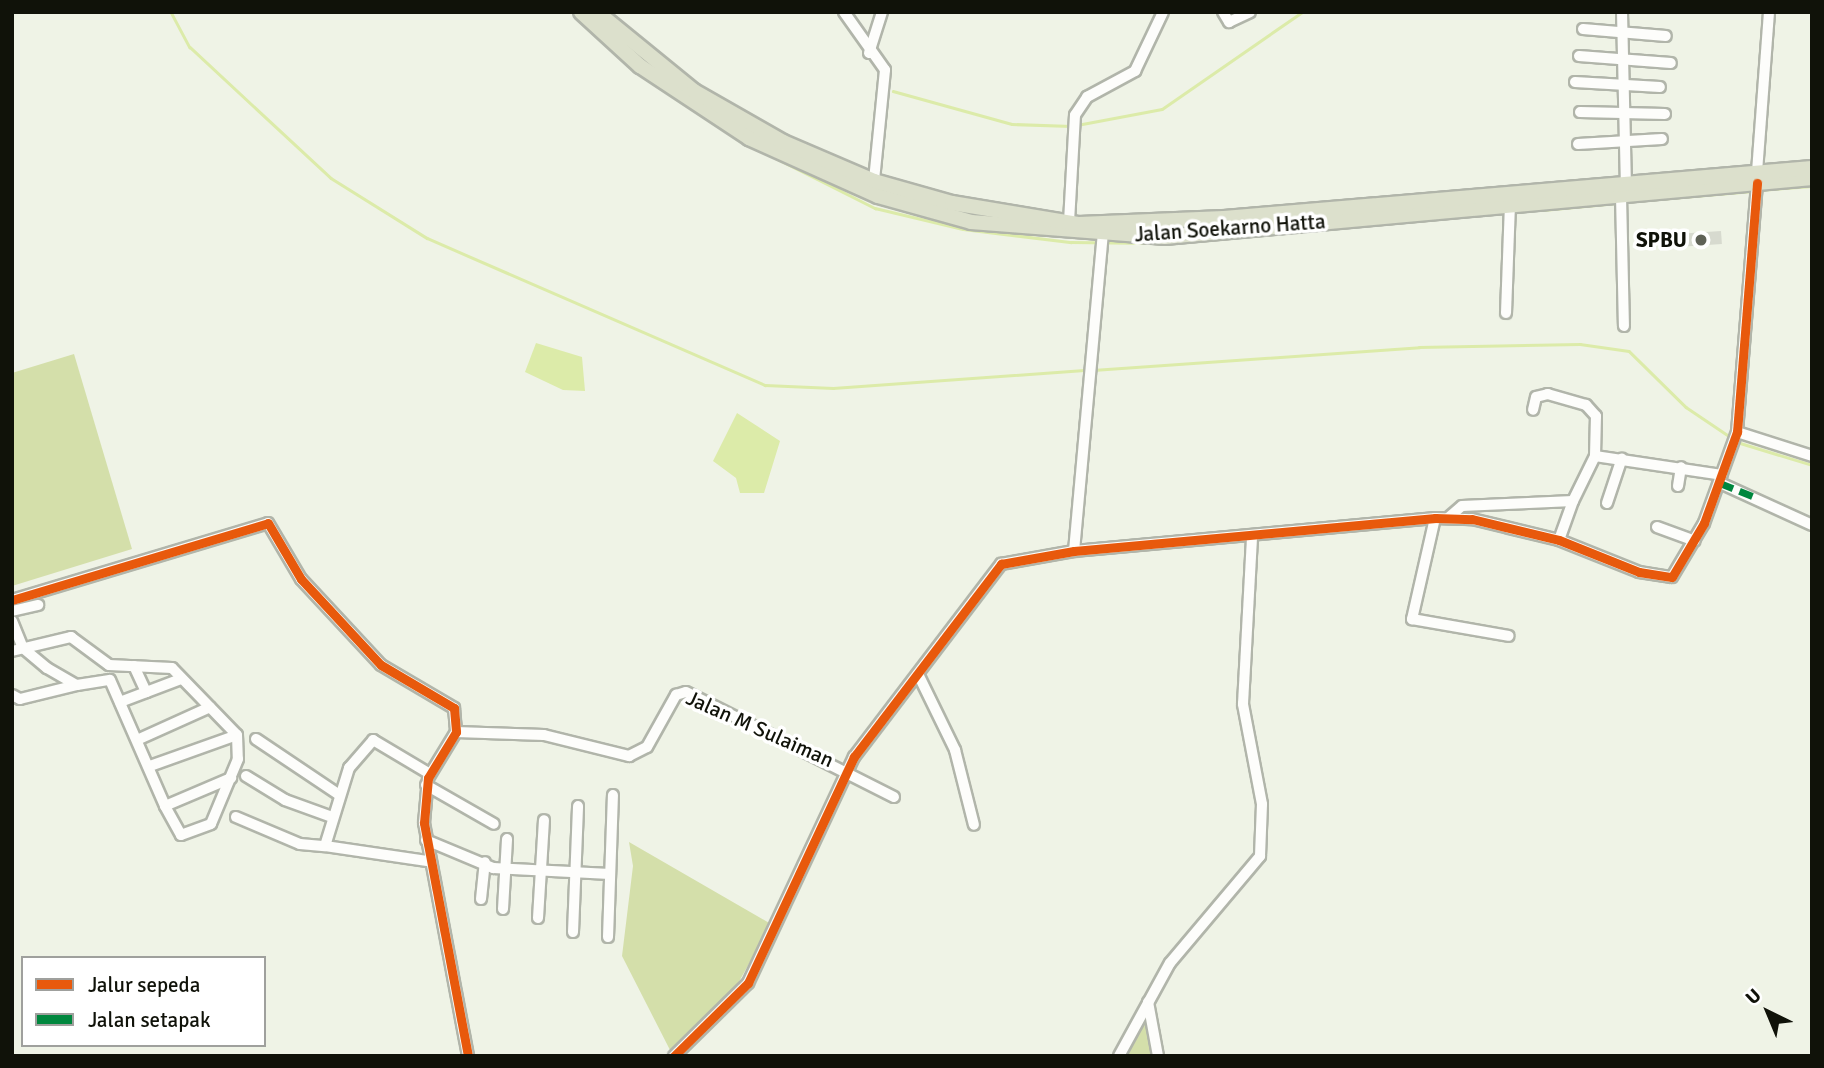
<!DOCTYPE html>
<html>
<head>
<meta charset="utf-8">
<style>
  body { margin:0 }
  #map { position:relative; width:1824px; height:1068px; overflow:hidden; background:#eff3e6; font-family:Signika,sans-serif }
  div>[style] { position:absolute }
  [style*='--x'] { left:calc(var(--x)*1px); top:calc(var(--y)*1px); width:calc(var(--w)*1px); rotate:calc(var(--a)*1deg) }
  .forest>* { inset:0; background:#d4dfaa }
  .water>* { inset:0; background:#dceba9 }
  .stream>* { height:2.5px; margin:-1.25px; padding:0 1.25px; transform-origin:1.25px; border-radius:1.25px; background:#dceba9 }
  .building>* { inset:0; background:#d7dacf; transform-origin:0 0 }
  .roads { filter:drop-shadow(2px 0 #b1b5aa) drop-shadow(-2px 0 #b1b5aa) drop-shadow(0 2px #b1b5aa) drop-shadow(0 -2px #b1b5aa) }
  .minor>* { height:10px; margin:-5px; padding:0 5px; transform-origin:5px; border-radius:5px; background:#fdfdfb }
  .highway>* { height:14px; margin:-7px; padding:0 7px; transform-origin:7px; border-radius:7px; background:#dce0cc }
  .quiet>* { height:7px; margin-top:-3.5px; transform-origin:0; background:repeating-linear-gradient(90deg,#00873e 0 14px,transparent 0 21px) }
  .cycleway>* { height:9px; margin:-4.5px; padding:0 4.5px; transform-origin:4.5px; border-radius:4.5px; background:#e8590c }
  .dots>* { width:19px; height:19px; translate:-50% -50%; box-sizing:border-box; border:4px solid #fff; border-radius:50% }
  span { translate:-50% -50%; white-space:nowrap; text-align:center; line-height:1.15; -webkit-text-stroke:7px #fff; paint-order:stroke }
  .street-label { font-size:21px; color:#101209 }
  .poi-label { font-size:21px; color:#101209; font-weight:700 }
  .right { translate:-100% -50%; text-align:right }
  .frame { position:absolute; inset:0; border:14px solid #101209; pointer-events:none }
  .legend { position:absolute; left:21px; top:956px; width:245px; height:91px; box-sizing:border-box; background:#fff; border:2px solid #9fa09d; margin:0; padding:9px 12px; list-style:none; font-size:21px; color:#101209 }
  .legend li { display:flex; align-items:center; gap:14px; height:35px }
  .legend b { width:35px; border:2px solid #9fa09d }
  .north { position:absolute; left:1733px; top:977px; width:70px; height:70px; -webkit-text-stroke:5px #fff; paint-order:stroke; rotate:317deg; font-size:19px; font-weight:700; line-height:28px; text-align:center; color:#101209 }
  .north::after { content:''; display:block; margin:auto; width:24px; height:32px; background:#101209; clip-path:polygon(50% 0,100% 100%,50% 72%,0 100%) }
</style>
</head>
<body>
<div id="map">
  <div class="forest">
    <div style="clip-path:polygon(74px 354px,132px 549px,12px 586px,12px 373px)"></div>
    <div style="clip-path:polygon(629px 842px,771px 924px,736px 987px,670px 1050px,622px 956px,633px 866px)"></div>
    <div style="clip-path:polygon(1146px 1021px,1152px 1056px,1125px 1056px)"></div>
  </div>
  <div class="water">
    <div style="clip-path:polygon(536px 343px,582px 357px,585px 391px,563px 390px,525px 372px)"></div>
    <div style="clip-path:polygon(737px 413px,780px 441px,764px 493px,740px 493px,736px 478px,713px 461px)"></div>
  </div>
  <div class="stream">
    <div style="--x:171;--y:12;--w:40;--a:62"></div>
    <div style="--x:190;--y:47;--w:192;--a:42.9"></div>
    <div style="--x:331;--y:178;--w:113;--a:32"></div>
    <div style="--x:427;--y:238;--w:369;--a:23.5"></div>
    <div style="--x:765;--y:385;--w:68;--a:2.5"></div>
    <div style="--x:833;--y:388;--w:255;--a:-4.1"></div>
    <div style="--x:592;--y:32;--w:59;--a:41.6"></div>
    <div style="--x:893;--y:91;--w:123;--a:15.5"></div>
    <div style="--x:1012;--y:124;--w:59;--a:1.9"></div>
    <div style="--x:1077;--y:125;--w:86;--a:-10.7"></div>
    <div style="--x:1162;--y:109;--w:170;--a:-34.7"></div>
    <div style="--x:754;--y:147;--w:136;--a:26.8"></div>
    <div style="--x:875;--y:208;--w:90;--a:13.4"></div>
    <div style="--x:963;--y:229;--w:109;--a:6.9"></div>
    <div style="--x:1071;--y:242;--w:82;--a:0.7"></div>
    <div style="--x:1759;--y:190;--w:53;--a:-4.3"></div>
    <div style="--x:1623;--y:202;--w:130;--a:-4.8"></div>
    <div style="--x:1543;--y:210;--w:74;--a:-5.4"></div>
    <div style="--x:1093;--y:370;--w:327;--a:-4"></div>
    <div style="--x:1419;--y:347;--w:161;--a:-1.1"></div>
    <div style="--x:1580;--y:344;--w:49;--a:8.1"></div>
    <div style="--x:1629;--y:351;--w:80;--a:44.5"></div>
    <div style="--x:1686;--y:407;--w:55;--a:34"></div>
    <div style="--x:1737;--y:442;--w:78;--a:17"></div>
  </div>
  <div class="building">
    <div style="left:1721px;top:231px;width:13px;height:41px;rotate:86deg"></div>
  </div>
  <div class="roads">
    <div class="minor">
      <div style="--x:844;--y:12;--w:71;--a:54.7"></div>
      <div style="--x:885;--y:70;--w:112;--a:95.7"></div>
      <div style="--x:1223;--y:12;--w:12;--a:59"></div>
      <div style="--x:1229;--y:22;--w:23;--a:-25"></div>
      <div style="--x:1622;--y:12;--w:171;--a:88.7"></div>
      <div style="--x:1583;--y:29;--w:83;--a:4.8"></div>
      <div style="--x:869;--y:53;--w:43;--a:-72.4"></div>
      <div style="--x:1579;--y:56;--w:92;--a:4.4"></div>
      <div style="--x:1575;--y:82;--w:85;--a:3.4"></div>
      <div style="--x:1580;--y:112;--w:85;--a:1.3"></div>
      <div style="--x:1578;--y:144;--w:84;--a:-3.4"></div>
      <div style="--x:1757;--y:172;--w:160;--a:-85.7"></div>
      <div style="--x:1621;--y:196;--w:130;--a:88.7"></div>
      <div style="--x:1069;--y:222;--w:107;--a:-86.8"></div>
      <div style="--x:1075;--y:115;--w:22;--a:-56"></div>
      <div style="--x:1087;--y:97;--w:55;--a:-28.4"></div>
      <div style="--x:1135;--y:71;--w:65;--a:-64.6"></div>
      <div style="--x:1506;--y:313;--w:107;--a:-87.9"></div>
      <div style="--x:1737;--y:432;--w:79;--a:17.7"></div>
      <div style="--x:1595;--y:456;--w:128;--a:8.5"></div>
      <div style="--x:1720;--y:483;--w:101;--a:24.5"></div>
      <div style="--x:1678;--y:486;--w:19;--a:-81"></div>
      <div style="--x:1607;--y:503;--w:47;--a:-71.6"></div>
      <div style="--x:1435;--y:518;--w:104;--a:102.8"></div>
      <div style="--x:1412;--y:619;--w:98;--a:9.9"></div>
      <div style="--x:1448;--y:518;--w:18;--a:-41"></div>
      <div style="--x:1462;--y:506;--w:111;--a:-2.6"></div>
      <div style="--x:1573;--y:501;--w:50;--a:-63.9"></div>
      <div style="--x:1595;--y:456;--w:40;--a:-88.6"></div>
      <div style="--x:1596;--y:416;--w:15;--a:-132"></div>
      <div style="--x:1586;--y:405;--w:40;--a:-164"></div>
      <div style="--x:1548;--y:394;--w:12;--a:166"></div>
      <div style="--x:1536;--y:397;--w:13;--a:103"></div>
      <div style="--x:1657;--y:527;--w:40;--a:20.2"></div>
      <div style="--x:1559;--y:540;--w:41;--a:-70.3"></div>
      <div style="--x:1074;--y:551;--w:317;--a:-84.8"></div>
      <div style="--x:12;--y:600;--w:267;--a:-16.7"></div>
      <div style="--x:268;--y:523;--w:65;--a:59.5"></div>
      <div style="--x:301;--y:579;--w:117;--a:47.1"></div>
      <div style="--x:381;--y:665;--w:85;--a:30.5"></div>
      <div style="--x:454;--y:708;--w:24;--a:85"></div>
      <div style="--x:456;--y:732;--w:54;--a:121.3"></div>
      <div style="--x:428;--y:778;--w:45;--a:95.1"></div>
      <div style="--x:424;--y:823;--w:237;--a:79.3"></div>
      <div style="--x:12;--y:611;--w:27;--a:-13"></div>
      <div style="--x:12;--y:621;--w:29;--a:68"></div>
      <div style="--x:23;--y:648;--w:31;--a:40"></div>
      <div style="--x:47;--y:668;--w:34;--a:30"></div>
      <div style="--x:77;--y:685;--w:33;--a:-9"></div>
      <div style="--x:110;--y:680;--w:137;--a:66.4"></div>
      <div style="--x:165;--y:806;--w:72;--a:-23"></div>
      <div style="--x:12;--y:651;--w:61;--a:-13.3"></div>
      <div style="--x:71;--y:637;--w:47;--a:36.4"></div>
      <div style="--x:109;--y:665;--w:63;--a:2.7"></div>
      <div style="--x:172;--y:668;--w:93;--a:45.9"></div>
      <div style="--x:134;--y:666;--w:29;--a:65"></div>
      <div style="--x:918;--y:674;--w:85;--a:64"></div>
      <div style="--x:955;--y:750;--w:77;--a:75.8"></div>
      <div style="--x:12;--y:695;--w:9;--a:27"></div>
      <div style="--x:20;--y:699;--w:59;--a:-13.8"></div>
      <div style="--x:120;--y:702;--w:65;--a:-20.7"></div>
      <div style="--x:456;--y:732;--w:88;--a:2"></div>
      <div style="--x:544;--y:735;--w:88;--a:13.9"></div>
      <div style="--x:629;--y:756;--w:20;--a:-27"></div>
      <div style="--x:647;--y:747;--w:60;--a:-60.9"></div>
      <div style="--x:676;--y:695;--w:10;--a:-17"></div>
      <div style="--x:686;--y:692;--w:233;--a:26.8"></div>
      <div style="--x:256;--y:739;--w:99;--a:33.9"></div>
      <div style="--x:137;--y:740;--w:80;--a:-24.3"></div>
      <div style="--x:150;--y:766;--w:92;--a:-19.6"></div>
      <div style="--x:237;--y:735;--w:24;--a:88"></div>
      <div style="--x:238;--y:759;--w:70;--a:112.6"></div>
      <div style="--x:211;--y:824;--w:32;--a:160"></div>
      <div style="--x:181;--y:835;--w:33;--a:-119"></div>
      <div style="--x:246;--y:776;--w:46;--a:31.6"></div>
      <div style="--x:285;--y:800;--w:50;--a:19.9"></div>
      <div style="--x:426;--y:785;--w:78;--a:29.8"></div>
      <div style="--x:236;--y:817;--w:69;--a:22.9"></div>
      <div style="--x:300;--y:844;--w:25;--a:5"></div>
      <div style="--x:426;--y:840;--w:73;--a:22.7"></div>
      <div style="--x:493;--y:868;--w:117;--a:2.9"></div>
      <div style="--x:427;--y:861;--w:103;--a:-171.6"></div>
      <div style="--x:325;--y:846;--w:82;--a:-72.9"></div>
      <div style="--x:349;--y:768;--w:37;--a:-49"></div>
      <div style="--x:373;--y:740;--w:66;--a:30.8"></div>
      <div style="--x:481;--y:899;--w:37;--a:-84"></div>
      <div style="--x:503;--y:909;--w:70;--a:-86.7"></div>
      <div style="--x:538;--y:918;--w:98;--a:-86.5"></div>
      <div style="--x:573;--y:932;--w:126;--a:-87.7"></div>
      <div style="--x:608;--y:937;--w:142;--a:-88"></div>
      <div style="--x:1148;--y:1002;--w:55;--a:79.5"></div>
      <div style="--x:674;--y:1056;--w:104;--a:-44.6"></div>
      <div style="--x:748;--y:983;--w:250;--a:-64.9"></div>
      <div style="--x:854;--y:757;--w:243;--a:-52.7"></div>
      <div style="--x:1001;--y:564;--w:74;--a:-10.1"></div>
      <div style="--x:1074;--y:551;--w:363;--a:-5.2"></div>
      <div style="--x:1435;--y:518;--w:37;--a:2"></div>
      <div style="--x:1472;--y:519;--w:89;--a:13.6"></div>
      <div style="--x:1559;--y:540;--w:86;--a:21.8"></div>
      <div style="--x:1639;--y:572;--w:33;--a:9"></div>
      <div style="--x:1672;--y:577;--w:63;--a:-59.3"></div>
      <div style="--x:1704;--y:523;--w:97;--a:-70.1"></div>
      <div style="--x:1737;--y:432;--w:250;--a:-85.4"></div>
      <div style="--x:1119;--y:1056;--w:106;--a:-61.3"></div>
      <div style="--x:1170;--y:963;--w:140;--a:-49.9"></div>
      <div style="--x:1260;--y:856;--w:52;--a:-87.8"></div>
      <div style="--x:1262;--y:804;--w:102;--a:-100.8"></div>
      <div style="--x:1243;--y:704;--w:166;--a:-86.9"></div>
    </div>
    <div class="highway">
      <div style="--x:581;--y:12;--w:80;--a:42.5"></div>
      <div style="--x:640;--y:66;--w:131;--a:33.4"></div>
      <div style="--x:749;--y:138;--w:141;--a:24.2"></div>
      <div style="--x:878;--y:196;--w:97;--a:15.6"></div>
      <div style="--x:971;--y:222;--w:195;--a:4.4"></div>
      <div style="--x:1165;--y:237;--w:650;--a:-5.21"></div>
      <div style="--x:597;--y:12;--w:125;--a:39.2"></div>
      <div style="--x:694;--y:91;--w:103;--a:29.8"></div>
      <div style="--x:783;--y:142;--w:99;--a:23.2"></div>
      <div style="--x:874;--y:181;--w:81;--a:15.8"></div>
      <div style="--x:952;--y:203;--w:129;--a:9.4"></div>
      <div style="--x:1079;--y:224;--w:145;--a:-2.4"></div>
      <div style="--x:1224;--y:218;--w:590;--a:-4.86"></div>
    </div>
  </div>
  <div class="quiet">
    <div style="--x:1720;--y:483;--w:35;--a:22"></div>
  </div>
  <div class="cycleway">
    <div style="--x:12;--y:600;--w:267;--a:-16.7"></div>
    <div style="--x:268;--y:523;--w:65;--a:59.5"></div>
    <div style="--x:301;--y:579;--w:117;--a:47.1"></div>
    <div style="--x:381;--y:665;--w:85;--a:30.5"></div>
    <div style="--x:454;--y:708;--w:24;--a:85"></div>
    <div style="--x:456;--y:732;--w:54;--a:121.3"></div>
    <div style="--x:428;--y:778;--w:45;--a:95.1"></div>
    <div style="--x:424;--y:823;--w:237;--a:79.3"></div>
    <div style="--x:674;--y:1056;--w:104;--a:-44.6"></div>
    <div style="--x:748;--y:983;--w:250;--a:-64.9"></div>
    <div style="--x:854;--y:757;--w:243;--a:-52.7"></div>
    <div style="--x:1001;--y:564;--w:74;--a:-10.1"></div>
    <div style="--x:1074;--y:551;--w:363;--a:-5.2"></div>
    <div style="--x:1435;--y:518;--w:37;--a:2"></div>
    <div style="--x:1472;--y:519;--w:89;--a:13.6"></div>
    <div style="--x:1559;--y:540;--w:86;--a:21.8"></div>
    <div style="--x:1639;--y:572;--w:33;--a:9"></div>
    <div style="--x:1672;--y:577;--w:63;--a:-59.3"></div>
    <div style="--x:1704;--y:523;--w:97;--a:-70.1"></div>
    <div style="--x:1737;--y:432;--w:250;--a:-85.4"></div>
  </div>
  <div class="dots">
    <div style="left:1701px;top:240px;background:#5e6156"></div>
  </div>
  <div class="street-label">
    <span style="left:1230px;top:228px;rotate:-4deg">Jalan Soekarno Hatta</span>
    <span style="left:760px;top:729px;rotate:24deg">Jalan M Sulaiman</span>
  </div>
  <div class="poi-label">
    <span class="right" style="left:1687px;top:240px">SPBU</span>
  </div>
  <div class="frame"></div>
  <ul class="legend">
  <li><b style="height:9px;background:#e8590c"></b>Jalur sepeda</li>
  <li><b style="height:9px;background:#00873e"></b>Jalan setapak</li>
  </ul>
  <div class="north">U</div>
</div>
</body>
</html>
